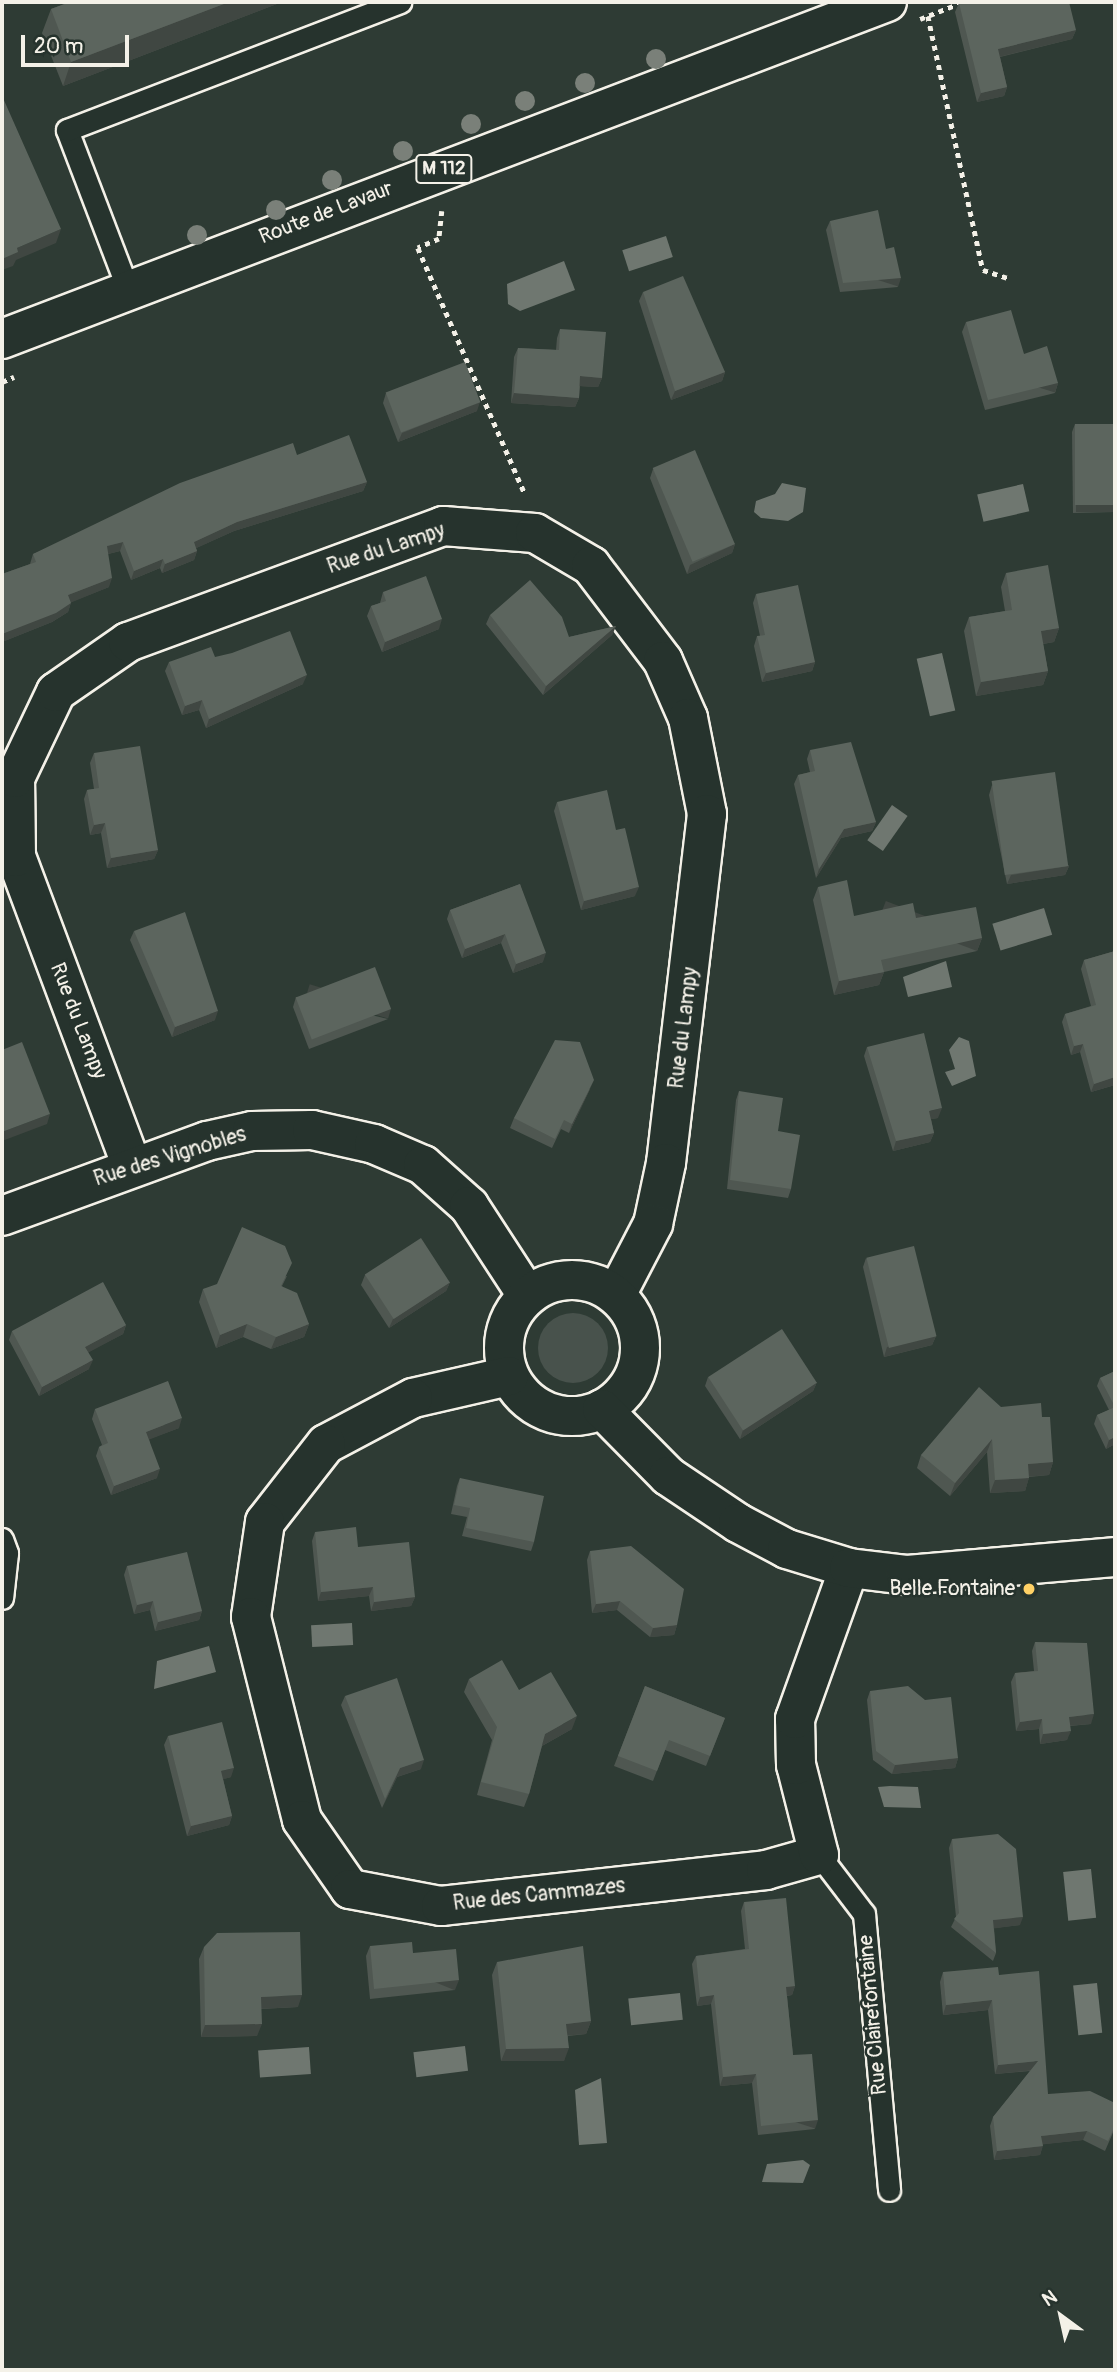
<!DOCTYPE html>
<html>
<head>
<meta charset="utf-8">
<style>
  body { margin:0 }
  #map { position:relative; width:1117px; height:2372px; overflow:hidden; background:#2e3b34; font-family:Pangolin,sans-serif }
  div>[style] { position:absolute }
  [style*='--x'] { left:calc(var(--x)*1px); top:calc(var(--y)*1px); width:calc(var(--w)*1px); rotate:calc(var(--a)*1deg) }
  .green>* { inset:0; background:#48524c }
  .round { border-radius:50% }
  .water>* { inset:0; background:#6f7770; transform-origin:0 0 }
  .path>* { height:4.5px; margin-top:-2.25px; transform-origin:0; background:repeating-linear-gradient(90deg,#f4f1e8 0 5px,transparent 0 10px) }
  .roads { filter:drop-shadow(2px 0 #f4f1e8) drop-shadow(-2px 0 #f4f1e8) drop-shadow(0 2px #f4f1e8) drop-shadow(0 -2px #f4f1e8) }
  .service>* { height:21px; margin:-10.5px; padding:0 10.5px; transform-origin:10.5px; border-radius:10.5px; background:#26332d }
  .minor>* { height:38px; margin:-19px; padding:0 19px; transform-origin:19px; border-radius:19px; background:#26332d }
  .minor>.ring { margin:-19px; padding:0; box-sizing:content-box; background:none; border:38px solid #26332d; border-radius:50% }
  .primary>* { height:38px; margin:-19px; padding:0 19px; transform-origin:19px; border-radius:19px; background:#26332d }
  .trees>* { width:20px; height:20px; margin:-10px; border-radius:50%; background:#7a8079 }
  .wall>* { inset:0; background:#4f5751 }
  .shaded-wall>* { inset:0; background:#404742; transform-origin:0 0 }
  .building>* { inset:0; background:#5c655e; transform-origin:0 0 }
  .dots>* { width:19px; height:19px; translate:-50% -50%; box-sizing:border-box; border:4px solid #26332d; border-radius:50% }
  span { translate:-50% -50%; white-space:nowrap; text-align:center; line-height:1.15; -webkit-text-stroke:5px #26332d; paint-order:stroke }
  .shield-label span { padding:2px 5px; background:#26332d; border:2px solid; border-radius:5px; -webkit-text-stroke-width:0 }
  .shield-label { font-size:19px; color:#f4f1e8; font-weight:700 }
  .street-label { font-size:21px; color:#f4f1e8 }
  .poi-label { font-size:21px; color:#f4f1e8 }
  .right { translate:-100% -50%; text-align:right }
  .frame { position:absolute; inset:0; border:4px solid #f4f1e8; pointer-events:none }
  .north { position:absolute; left:1026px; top:2281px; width:70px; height:70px; -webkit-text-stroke:5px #26332d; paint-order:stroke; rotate:327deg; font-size:19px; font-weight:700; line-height:28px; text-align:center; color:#f4f1e8 }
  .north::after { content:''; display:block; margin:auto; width:24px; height:32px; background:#f4f1e8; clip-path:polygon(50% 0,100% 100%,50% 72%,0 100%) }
  .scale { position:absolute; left:21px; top:35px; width:108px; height:32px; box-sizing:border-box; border:4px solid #f4f1e8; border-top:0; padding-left:9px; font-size:21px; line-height:24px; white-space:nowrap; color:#f4f1e8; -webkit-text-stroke:5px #26332d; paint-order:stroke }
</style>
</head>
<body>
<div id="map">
  <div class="green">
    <div class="round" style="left:538px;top:1313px;width:70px;height:70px"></div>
  </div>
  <div class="water">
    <div style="left:666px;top:236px;width:22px;height:46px;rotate:72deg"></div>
    <div style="clip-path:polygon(564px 261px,575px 290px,520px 311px,508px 304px,507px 284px)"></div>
    <div style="clip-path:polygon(782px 483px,806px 488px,803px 512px,788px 521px,761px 518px,754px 512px,756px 501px,775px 494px)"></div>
    <div style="left:1023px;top:484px;width:28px;height:47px;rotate:77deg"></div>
    <div style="left:942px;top:653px;width:59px;height:26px;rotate:77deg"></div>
    <div style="left:892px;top:805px;width:19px;height:43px;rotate:35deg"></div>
    <div style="left:1044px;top:908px;width:28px;height:54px;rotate:73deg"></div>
    <div style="clip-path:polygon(946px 961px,952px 987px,908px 997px,903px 977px)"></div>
    <div style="clip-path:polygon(959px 1037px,969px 1041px,976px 1076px,952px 1086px,945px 1072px,955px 1069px,949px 1050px)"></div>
    <div style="left:352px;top:1623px;width:22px;height:41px;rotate:87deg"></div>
    <div style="clip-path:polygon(209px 1646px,216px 1672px,154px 1689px,157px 1661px)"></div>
    <div style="clip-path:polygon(890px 1786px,918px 1787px,921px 1808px,884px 1807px,878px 1787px)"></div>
    <div style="left:1091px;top:1869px;width:49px;height:28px;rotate:84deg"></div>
    <div style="left:1097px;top:1983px;width:50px;height:24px;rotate:84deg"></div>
    <div style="left:680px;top:1993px;width:27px;height:52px;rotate:84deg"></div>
    <div style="left:465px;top:2046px;width:25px;height:52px;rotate:83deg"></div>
    <div style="left:309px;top:2047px;width:27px;height:51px;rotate:86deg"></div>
    <div style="clip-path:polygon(601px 2078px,607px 2143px,579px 2145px,575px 2090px)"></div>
    <div style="clip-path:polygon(803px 2160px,810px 2165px,803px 2183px,762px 2182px,767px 2164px)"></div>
  </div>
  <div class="path">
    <div style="--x:928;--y:16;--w:260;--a:77.8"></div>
    <div style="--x:983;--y:270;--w:28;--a:18"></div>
    <div style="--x:920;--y:19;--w:46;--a:-21.6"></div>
    <div style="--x:442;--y:211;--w:28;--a:96"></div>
    <div style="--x:439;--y:239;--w:23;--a:157"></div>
    <div style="--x:418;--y:248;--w:268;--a:66.5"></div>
    <div style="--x:2;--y:382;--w:13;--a:-23"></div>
  </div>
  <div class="roads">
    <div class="service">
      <div style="--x:127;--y:287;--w:168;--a:-110.9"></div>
      <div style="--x:67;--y:130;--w:357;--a:-21"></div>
      <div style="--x:2;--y:1539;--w:15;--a:70"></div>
      <div style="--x:7;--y:1553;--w:45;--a:96.3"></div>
      <div style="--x:819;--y:1855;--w:74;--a:52.7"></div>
      <div style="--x:864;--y:1914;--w:277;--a:84.8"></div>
    </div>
    <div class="minor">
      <div style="--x:131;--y:1164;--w:328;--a:-110.5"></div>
      <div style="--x:16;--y:857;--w:79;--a:-90.7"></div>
      <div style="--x:15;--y:778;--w:95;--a:-64.5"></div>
      <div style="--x:56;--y:692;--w:88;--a:-34.8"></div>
      <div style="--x:128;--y:642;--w:336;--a:-20.2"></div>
      <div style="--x:443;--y:526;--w:92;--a:4.4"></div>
      <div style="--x:535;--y:533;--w:65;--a:30.5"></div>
      <div style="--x:591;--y:566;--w:119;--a:52.8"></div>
      <div style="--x:663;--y:661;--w:62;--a:66.3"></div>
      <div style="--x:688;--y:718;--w:98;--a:78.8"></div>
      <div style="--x:707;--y:814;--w:351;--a:96.7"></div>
      <div style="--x:666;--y:1163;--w:62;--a:102"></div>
      <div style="--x:653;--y:1224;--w:80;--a:117.5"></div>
      <div style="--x:2;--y:1216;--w:218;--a:-20.1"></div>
      <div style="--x:207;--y:1141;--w:46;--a:-12.5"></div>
      <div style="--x:252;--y:1131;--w:60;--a:-1"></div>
      <div style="--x:312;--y:1130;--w:64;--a:12.7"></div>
      <div style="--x:374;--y:1144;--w:53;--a:23.2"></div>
      <div style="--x:423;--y:1165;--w:62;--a:41.7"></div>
      <div style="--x:469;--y:1206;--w:106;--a:56.9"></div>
      <div class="ring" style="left:504px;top:1280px;width:98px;height:98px"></div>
      <div style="--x:509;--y:1376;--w:98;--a:167.1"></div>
      <div style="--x:413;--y:1398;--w:98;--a:152.1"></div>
      <div style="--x:326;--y:1444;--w:99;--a:128"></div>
      <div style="--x:265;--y:1522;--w:96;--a:98.4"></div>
      <div style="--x:251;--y:1617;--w:209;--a:75.9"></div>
      <div style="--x:302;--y:1820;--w:84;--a:55.2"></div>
      <div style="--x:350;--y:1889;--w:93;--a:10.6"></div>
      <div style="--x:441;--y:1906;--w:327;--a:-6.3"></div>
      <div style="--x:766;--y:1870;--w:55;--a:-15.8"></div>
      <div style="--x:819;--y:1855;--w:93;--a:-104.3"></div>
      <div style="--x:796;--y:1765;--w:46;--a:-91.2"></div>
      <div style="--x:795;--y:1719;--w:160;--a:-70.3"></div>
      <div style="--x:602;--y:1409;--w:94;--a:45.4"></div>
      <div style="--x:668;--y:1476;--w:84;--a:33.9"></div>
      <div style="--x:738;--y:1523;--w:55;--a:28"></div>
      <div style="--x:787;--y:1549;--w:65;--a:17"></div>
      <div style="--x:849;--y:1568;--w:57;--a:7"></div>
      <div style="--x:906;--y:1575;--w:210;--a:-4.9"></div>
    </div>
    <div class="primary">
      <div style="--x:2;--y:339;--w:947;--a:-20.85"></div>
    </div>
  </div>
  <div class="trees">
    <div style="left:656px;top:59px"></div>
    <div style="left:585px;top:83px"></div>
    <div style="left:525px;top:101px"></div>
    <div style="left:471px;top:124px"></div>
    <div style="left:403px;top:151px"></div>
    <div style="left:332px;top:180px"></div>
    <div style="left:276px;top:210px"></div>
    <div style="left:197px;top:235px"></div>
  </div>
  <div class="wall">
    <div style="clip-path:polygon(70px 2px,282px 2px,63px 86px,42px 33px,51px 9px)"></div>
    <div style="clip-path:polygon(959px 3px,1076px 30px,1072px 39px,1000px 57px,1007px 87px,1004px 96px,977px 102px,955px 12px)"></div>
    <div style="clip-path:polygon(830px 221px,886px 249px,898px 287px,840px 292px,826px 230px)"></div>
    <div style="clip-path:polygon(643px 292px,725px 372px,722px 381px,671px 400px,639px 301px)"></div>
    <div style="clip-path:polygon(966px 322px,1024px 354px,1058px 383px,1055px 393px,985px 410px,962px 332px)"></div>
    <div style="clip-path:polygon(560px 329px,602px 378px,598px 387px,580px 386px,579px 398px,575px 407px,511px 403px,514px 357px,518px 348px,556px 350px,557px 338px)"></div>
    <div style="clip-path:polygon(386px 393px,477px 411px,398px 442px,383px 403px)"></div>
    <div style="clip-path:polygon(1075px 424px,1115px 424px,1115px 512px,1073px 513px,1072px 432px)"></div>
    <div style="clip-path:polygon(297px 455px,367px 482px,363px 491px,234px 531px,196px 548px,197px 551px,194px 560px,162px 573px,160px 568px,131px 580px,120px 551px,108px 554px,109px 587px,71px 602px,68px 612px,52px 622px,2px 642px,2px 574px,30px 564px,33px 554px)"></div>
    <div style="clip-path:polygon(653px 469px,735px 544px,732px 553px,687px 574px,650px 478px)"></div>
    <div style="clip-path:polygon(1006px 573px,1059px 628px,1054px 642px,1043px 644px,1048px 671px,1043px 685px,976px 696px,964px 631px,969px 617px,1005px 611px,1001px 587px)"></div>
    <div style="clip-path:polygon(383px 592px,439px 629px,382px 652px,367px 616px,371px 606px,380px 603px)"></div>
    <div style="clip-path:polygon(756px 594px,815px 662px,812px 671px,762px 682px,754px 646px,757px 636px,760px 636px,753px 603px)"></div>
    <div style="clip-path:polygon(490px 615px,569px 637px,616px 626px,612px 635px,543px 695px,486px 624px)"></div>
    <div style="clip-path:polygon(215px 657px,303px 684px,206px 728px,199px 710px,182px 715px,165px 671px,169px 662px)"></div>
    <div style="clip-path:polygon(810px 750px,876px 822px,872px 831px,841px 838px,816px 878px,794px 784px,798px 775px,810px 772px,807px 759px)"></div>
    <div style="clip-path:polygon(94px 753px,158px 850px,154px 859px,107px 868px,101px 833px,90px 835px,84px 799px,87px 790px,94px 789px,90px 763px)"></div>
    <div style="clip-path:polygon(992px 785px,1069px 866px,1065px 875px,1007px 884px,989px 795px)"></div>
    <div style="clip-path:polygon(557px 802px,635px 896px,581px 910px,554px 811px)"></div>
    <div style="clip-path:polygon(520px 884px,543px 962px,513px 973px,501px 943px,462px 958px,447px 919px,450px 910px)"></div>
    <div style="clip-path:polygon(818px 887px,854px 916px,916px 918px,982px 938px,977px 951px,884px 972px,879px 985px,834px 995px,813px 900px)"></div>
    <div style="clip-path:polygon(134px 931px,215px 1020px,172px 1037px,130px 940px)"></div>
    <div style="clip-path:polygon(1115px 951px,1115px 1085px,1091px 1092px,1080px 1052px,1071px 1055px,1062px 1022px,1065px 1014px,1091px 1006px,1081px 969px,1084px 960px)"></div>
    <div style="clip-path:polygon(296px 997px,388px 1019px,309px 1049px,293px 1007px)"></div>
    <div style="clip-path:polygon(867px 1047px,938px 1118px,931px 1119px,934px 1133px,930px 1142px,893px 1151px,864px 1056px)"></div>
    <div style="clip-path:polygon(590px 1089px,569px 1133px,561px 1129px,552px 1148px,510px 1128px,514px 1118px)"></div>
    <div style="clip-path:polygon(739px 1091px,778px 1131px,791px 1189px,788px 1198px,727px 1189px,736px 1100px)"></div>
    <div style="clip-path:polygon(866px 1258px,936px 1336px,932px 1345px,884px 1357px,863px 1267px)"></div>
    <div style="clip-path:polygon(365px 1275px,450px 1282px,446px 1291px,389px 1328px,361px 1285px)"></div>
    <div style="clip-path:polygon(287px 1276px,282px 1286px,309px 1324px,304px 1337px,271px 1349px,243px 1337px,216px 1348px,199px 1302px,203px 1289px)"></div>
    <div style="clip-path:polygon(126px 1325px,123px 1334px,88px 1352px,89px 1369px,39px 1396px,9px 1340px,12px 1331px)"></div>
    <div style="clip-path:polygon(1115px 1371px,1115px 1444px,1106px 1449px,1094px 1424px,1097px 1415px,1109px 1410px,1097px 1386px,1100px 1378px)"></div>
    <div style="clip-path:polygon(708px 1377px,817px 1382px,813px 1391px,740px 1439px,705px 1386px)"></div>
    <div style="clip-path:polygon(1001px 1407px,1042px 1417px,1053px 1462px,1049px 1475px,1029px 1477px,1025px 1491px,990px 1493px,987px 1452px,950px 1496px,917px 1468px,921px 1455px)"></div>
    <div style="clip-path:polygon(95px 1409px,179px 1428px,149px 1439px,157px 1478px,111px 1495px,96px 1456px,99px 1447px,102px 1445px,92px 1419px)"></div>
    <div style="clip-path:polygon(460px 1478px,534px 1542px,531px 1551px,462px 1536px,467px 1517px,451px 1514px,457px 1486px)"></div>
    <div style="clip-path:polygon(315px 1532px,358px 1547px,415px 1597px,411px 1606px,371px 1611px,369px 1596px,318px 1601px,312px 1541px)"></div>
    <div style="clip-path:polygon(590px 1551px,677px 1625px,674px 1635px,650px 1637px,617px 1610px,592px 1613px,587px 1560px)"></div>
    <div style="clip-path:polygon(127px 1566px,202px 1611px,199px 1620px,155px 1631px,150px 1610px,134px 1614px,124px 1575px)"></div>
    <div style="clip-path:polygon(1035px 1642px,1091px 1724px,1070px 1726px,1067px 1740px,1040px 1744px,1039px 1729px,1016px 1731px,1011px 1682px,1015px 1673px,1034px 1671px,1032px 1651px)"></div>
    <div style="clip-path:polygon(469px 1679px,572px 1729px,542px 1746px,529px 1794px,524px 1807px,477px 1795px,492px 1740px,464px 1692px)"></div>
    <div style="clip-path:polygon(645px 1686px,725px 1718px,706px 1766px,665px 1750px,653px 1781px,614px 1766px)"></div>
    <div style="clip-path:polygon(870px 1691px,958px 1758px,955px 1768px,892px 1774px,873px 1760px,867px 1700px)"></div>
    <div style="clip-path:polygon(345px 1696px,421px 1769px,397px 1777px,382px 1808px,341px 1705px)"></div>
    <div style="clip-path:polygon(168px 1736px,231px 1777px,223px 1779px,232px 1816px,229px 1825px,187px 1836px,164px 1745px)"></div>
    <div style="clip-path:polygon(952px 1839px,1020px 1925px,994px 1928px,996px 1953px,993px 1961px,951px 1927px,956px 1917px,949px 1848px)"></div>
    <div style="clip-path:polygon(744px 1902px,795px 1986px,792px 1995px,787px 1996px,793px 2055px,815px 2129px,758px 2135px,752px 2083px,720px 2086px,711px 2004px,697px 2006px,692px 1964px,696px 1956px,745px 1949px,741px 1911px)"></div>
    <div style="clip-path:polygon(370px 1946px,413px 1953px,455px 1990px,370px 1999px,366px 1956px)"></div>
    <div style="clip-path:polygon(204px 1947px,298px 2007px,261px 2009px,257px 2036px,201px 2037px,199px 1959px)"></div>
    <div style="clip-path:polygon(497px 1962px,591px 2021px,586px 2034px,568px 2036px,564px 2061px,501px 2061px,492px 1975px)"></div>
    <div style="clip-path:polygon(943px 1972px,999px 1975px,1048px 2094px,1115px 2103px,1115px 2128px,1105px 2151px,1083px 2140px,1043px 2144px,1040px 2155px,994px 2160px,990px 2126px,993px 2117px,1030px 2071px,995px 2074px,988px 2010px,943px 2015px,940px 1982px)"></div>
  </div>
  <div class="shaded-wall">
    <div style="clip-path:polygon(229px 2px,282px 2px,63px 86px,71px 62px)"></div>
    <div style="clip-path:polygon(1076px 30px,1072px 39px,995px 58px,998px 49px)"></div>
    <div style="clip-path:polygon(1007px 87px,1004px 96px,977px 102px,981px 93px)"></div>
    <div style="clip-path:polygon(61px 229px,56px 243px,16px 260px,13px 266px,2px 270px,2px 259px,17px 248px)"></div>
    <div style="left:901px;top:278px;width:9px;height:58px;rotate:108deg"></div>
    <div style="clip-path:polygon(725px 372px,722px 381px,671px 400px,675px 391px)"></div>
    <div style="clip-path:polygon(580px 376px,602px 378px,598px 387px,577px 386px)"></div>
    <div style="left:1058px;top:383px;width:10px;height:72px;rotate:107deg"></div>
    <div style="clip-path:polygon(514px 393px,579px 398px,575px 407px,511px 403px)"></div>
    <div style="clip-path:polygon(480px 402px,477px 411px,398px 442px,402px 433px)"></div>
    <div style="clip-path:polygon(367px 482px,363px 491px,234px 531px,190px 551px,194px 542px,237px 522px)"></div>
    <div style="left:1115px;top:504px;width:8px;height:39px;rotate:90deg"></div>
    <div style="clip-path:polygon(123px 542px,120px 551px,104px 555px,107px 546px)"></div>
    <div style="clip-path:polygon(735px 544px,732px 553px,687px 574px,690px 565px)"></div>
    <div style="clip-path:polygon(197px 551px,194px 560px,162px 573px,165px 564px)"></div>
    <div style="clip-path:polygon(163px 559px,160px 568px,131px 580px,134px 571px)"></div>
    <div style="clip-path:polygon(112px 578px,109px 587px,65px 605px,68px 595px)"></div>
    <div style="clip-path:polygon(71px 603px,68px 612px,52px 622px,2px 642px,2px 634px)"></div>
    <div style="clip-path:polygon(442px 619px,439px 629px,382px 652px,385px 642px)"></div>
    <div style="clip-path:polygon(616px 626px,612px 635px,543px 695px,546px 686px)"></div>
    <div style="clip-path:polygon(1059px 628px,1054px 642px,1036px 645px,1041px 631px)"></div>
    <div style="clip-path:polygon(815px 662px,812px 671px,762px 682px,766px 673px)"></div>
    <div style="clip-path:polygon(1048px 671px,1043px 685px,976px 696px,981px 682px)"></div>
    <div style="clip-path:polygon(307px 675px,303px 684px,206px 728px,209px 719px)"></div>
    <div style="clip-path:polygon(202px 700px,199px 710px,182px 715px,185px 706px)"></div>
    <div style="clip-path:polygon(876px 822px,872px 831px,841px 838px,816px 878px,819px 869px,844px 829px)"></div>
    <div style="clip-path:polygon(105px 823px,101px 833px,90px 835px,94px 825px)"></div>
    <div style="clip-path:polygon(158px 850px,154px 859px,107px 868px,111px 858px)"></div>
    <div style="clip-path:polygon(1069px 866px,1065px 875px,1007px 884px,1011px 875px)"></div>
    <div style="clip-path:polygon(639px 887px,635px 896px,581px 910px,584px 901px)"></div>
    <div style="clip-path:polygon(505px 934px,501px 943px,462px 958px,465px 949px)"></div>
    <div style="left:982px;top:938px;width:14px;height:103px;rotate:111deg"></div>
    <div style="clip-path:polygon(546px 953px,543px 962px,513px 973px,516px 964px)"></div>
    <div style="clip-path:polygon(884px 972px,879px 985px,834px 995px,839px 981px)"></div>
    <div style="left:391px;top:1009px;width:10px;height:85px;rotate:107deg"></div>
    <div style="clip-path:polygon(218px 1011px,215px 1020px,172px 1037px,175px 1027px)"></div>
    <div style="clip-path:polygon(1083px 1044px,1080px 1052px,1071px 1055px,1074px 1046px)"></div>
    <div style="clip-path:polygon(1115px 1077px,1115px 1085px,1091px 1092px,1094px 1084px)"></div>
    <div style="clip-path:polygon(594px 1080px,590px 1089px,569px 1133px,572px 1124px)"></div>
    <div style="clip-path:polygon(942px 1108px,938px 1118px,925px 1120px,929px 1111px)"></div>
    <div style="clip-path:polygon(50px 1114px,47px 1124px,2px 1141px,2px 1132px)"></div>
    <div style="clip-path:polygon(934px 1133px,930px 1142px,893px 1151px,896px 1141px)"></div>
    <div style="clip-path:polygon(450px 1282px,446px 1291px,389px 1328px,393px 1319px)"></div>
    <div style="clip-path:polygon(247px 1324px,243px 1337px,216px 1348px,220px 1335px)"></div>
    <div style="clip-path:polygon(309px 1324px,304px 1337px,271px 1349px,276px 1337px)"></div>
    <div style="clip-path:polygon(126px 1325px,123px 1334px,82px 1356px,85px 1347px)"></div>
    <div style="clip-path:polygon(936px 1336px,932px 1345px,884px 1357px,887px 1347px)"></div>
    <div style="clip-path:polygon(93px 1360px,89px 1369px,39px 1396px,42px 1387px)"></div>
    <div style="clip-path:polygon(817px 1382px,813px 1391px,740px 1439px,743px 1430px)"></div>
    <div style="clip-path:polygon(182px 1418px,179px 1428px,143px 1442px,146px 1432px)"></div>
    <div style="clip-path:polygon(1115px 1437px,1115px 1444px,1106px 1449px,1109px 1440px)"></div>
    <div style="clip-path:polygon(992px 1439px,987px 1452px,950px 1496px,955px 1483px)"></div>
    <div style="clip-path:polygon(1053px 1462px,1049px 1475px,1024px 1477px,1028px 1464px)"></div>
    <div style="clip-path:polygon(160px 1469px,157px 1478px,111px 1495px,114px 1486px)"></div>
    <div style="clip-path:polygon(1029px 1478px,1025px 1491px,990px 1493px,995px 1480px)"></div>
    <div style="clip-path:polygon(373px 1587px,369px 1596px,318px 1601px,321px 1592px)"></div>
    <div style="clip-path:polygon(415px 1597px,411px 1606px,371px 1611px,374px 1602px)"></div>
    <div style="clip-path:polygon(153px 1601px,150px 1610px,134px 1614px,137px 1605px)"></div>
    <div style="clip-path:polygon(620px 1601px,617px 1610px,592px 1613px,596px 1604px)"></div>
    <div style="clip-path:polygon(202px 1611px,199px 1620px,155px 1631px,158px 1622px)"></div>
    <div style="clip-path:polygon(677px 1625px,674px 1635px,650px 1637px,653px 1628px)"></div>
    <div style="clip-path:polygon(1094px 1714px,1091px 1724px,1066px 1726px,1069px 1717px)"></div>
    <div style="clip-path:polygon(577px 1716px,572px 1729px,540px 1747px,545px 1734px)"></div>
    <div style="clip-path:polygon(1042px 1719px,1039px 1729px,1016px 1731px,1020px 1722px)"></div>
    <div style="clip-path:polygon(1071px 1731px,1067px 1740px,1040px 1744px,1043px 1734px)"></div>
    <div style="clip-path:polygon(958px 1758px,955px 1768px,892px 1774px,895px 1765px)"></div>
    <div style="clip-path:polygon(424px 1760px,421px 1769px,397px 1777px,382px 1808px,400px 1768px)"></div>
    <div style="clip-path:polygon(234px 1768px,231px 1777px,218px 1781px,221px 1771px)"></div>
    <div style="clip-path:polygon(232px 1816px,229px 1825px,187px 1836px,191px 1826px)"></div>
    <div style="clip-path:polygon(1023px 1917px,1020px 1925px,990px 1929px,993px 1920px)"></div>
    <div style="left:459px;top:1980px;width:11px;height:85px;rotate:112deg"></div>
    <div style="clip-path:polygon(795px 1986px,792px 1995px,783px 1996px,786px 1987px)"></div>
    <div style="clip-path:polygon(302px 1995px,298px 2007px,257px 2009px,261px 1997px)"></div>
    <div style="clip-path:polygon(714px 1995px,711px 2004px,697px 2006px,700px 1997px)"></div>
    <div style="clip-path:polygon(992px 2000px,988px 2010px,943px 2015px,946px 2005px)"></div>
    <div style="clip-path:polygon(591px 2021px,586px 2034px,561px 2036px,566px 2024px)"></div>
    <div style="clip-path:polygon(262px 2024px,257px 2036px,201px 2037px,205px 2025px)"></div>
    <div style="clip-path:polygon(569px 2048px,564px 2061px,501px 2061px,506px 2049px)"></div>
    <div style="clip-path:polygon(1038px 2061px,1035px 2070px,995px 2074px,998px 2065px)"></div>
    <div style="clip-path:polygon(756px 2074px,752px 2083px,720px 2086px,723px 2077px)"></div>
    <div style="left:818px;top:2120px;width:9px;height:57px;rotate:108deg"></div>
    <div style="clip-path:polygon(1087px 2131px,1083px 2140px,1038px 2145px,1041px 2136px)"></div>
    <div style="clip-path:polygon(1043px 2146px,1040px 2155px,994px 2160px,997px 2151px)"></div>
  </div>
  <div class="building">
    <div style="clip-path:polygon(70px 2px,229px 2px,71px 62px,51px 9px)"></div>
    <div style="clip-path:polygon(962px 2px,1069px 2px,1076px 30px,998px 49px,1007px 87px,981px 93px,959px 3px)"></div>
    <div style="clip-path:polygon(2px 98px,3px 98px,61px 229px,17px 248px,18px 252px,2px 259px)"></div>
    <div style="clip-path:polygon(878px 210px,886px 249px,894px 247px,901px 278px,843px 283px,830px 221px)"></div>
    <div style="clip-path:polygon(683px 276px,725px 372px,675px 391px,643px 292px)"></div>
    <div style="clip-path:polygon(1011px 310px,1024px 354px,1047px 346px,1058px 383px,988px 400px,966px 322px)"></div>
    <div style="clip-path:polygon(560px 329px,606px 332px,602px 378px,580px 376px,579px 398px,514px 393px,518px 348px,559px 350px)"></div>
    <div style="left:465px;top:362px;width:43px;height:85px;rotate:69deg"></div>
    <div style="left:1075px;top:424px;width:40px;height:81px"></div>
    <div style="clip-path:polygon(349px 435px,367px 482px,237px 522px,194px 542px,197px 551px,165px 564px,163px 559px,134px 571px,123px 542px,107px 546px,112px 578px,68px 595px,71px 603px,56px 613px,2px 634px,2px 574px,36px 562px,33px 554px,180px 483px,293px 443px,297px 455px)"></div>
    <div style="left:695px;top:450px;width:102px;height:46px;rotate:67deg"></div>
    <div style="clip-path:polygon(1048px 565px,1059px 628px,1041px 631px,1048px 671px,981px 682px,969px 617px,1012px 610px,1006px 573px)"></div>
    <div style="clip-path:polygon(426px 576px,442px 619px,385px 642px,371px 606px,386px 601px,383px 592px)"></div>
    <div style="clip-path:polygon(530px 580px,562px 617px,569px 637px,616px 626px,546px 686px,490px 615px)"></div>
    <div style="clip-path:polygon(798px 585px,815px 662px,766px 673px,757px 636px,765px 635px,756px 594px)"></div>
    <div style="clip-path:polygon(290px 631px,307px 675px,209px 719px,202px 700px,185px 706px,169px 662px,211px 647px,215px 657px,232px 653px)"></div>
    <div style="clip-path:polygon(851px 742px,876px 822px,844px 829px,819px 869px,798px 775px,815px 771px,810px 750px)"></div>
    <div style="clip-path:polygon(140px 746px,158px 850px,111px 858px,105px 823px,94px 825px,87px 790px,99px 788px,94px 753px)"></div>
    <div style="left:1055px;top:772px;width:95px;height:64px;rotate:82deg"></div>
    <div style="clip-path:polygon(607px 790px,616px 830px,625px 828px,639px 887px,584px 901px,557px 802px)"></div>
    <div style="clip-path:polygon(847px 880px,854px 916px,913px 903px,916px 918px,976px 907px,982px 938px,881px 960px,884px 972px,839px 981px,818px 887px)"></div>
    <div style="clip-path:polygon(520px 884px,546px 953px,516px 964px,505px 934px,465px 949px,450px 910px)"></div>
    <div style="clip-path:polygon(185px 912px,218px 1011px,175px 1027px,134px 931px)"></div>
    <div style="clip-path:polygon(1115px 951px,1115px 1077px,1094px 1084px,1083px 1044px,1074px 1046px,1065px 1014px,1096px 1005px,1084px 960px)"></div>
    <div style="left:375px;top:967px;width:45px;height:85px;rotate:69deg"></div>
    <div style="clip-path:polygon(924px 1033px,942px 1108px,929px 1111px,934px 1133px,896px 1141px,867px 1047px)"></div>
    <div style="clip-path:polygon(555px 1040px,580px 1042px,594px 1080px,572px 1124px,564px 1120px,555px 1139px,514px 1118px)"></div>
    <div style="clip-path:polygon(22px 1042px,50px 1114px,2px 1132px,2px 1050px)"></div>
    <div style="clip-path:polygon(739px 1091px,783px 1098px,778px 1131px,800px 1135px,791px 1189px,730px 1180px)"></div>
    <div style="clip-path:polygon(242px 1227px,285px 1246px,292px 1263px,281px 1286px,297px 1293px,309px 1324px,276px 1337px,247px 1324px,220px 1335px,203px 1289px,217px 1284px)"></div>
    <div style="left:421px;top:1238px;width:53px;height:67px;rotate:57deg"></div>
    <div style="left:914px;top:1246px;width:93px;height:49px;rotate:76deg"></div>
    <div style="clip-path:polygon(103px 1282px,126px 1325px,85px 1347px,93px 1360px,42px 1387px,12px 1331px)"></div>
    <div style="left:782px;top:1329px;width:64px;height:88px;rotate:57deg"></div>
    <div style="clip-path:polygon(1115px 1371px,1115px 1437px,1109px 1440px,1097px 1415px,1115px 1407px,1100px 1378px)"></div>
    <div style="clip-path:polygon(168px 1381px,182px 1418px,146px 1432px,160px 1469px,114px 1486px,99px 1447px,108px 1443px,95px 1409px)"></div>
    <div style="clip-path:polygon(979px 1387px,1001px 1407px,1041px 1403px,1042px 1417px,1050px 1417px,1053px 1462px,1028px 1464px,1029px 1478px,995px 1480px,992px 1439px,955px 1483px,921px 1455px)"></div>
    <div style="clip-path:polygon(460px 1478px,544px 1496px,534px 1542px,466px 1528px,470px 1508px,454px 1505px)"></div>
    <div style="clip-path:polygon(356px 1527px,358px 1547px,409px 1542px,415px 1597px,374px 1602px,373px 1587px,321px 1592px,315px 1532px)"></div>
    <div style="clip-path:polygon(631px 1546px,684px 1589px,677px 1625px,653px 1628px,620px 1601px,596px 1604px,590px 1551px)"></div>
    <div style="clip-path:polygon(187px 1552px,202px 1611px,158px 1622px,153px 1601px,137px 1605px,127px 1566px)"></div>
    <div style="clip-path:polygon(1035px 1642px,1087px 1643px,1094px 1714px,1069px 1717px,1071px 1731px,1043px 1734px,1042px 1719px,1020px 1722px,1015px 1673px,1038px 1671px)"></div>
    <div style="clip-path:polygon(502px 1660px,519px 1690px,551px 1672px,577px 1716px,545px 1734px,529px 1794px,481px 1782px,497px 1727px,469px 1679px)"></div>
    <div style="clip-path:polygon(397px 1678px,424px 1760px,400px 1768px,385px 1799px,345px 1696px)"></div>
    <div style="clip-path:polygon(645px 1686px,725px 1718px,710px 1756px,669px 1740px,657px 1771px,618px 1756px)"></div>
    <div style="clip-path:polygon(908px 1686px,925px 1700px,951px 1697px,958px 1758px,895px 1765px,876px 1751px,870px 1691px)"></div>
    <div style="clip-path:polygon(222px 1722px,234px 1768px,221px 1771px,232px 1816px,191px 1826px,168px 1736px)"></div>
    <div style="clip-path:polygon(998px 1834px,1016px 1849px,1023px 1917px,993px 1920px,996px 1953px,954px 1919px,959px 1913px,952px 1839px)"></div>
    <div style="clip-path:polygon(786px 1898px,795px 1986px,786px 1987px,793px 2055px,812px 2054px,818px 2120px,761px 2126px,756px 2074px,723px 2077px,714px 1995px,700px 1997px,696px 1956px,749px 1949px,744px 1902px)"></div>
    <div style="clip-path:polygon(300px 1932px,302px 1995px,261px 1997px,262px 2024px,205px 2025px,204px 1947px,217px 1933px)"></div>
    <div style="clip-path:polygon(412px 1942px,413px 1953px,456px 1949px,459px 1980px,374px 1989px,370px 1946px)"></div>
    <div style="clip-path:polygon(583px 1946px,591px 2021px,566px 2024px,569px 2048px,506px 2049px,497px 1962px)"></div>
    <div style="clip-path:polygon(998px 1967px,999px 1975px,1039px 1971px,1048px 2094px,1090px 2091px,1115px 2103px,1115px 2126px,1108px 2141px,1087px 2131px,1041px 2136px,1043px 2146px,997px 2151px,993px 2117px,1038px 2061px,998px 2065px,992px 2000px,946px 2005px,943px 1972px)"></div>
  </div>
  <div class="dots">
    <div style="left:1029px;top:1589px;background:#ffd166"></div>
  </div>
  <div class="shield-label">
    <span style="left:444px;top:169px">M 112</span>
  </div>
  <div class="street-label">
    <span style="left:326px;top:213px;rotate:-21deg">Route de Lavaur</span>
    <span style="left:386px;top:549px;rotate:-18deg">Rue du Lampy</span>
    <span style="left:78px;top:1021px;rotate:69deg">Rue du Lampy</span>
    <span style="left:684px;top:1028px;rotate:-83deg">Rue du Lampy</span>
    <span style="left:170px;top:1157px;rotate:-17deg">Rue des Vignobles</span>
    <span style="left:539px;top:1895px;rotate:-6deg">Rue des Cammazes</span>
    <span style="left:873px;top:2015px;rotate:-95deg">Rue Clairefontaine</span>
  </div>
  <div class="poi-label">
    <span class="right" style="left:1015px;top:1589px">Belle Fontaine</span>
  </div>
  <div class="frame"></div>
  <div class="north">N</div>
  <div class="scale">20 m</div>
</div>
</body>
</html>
